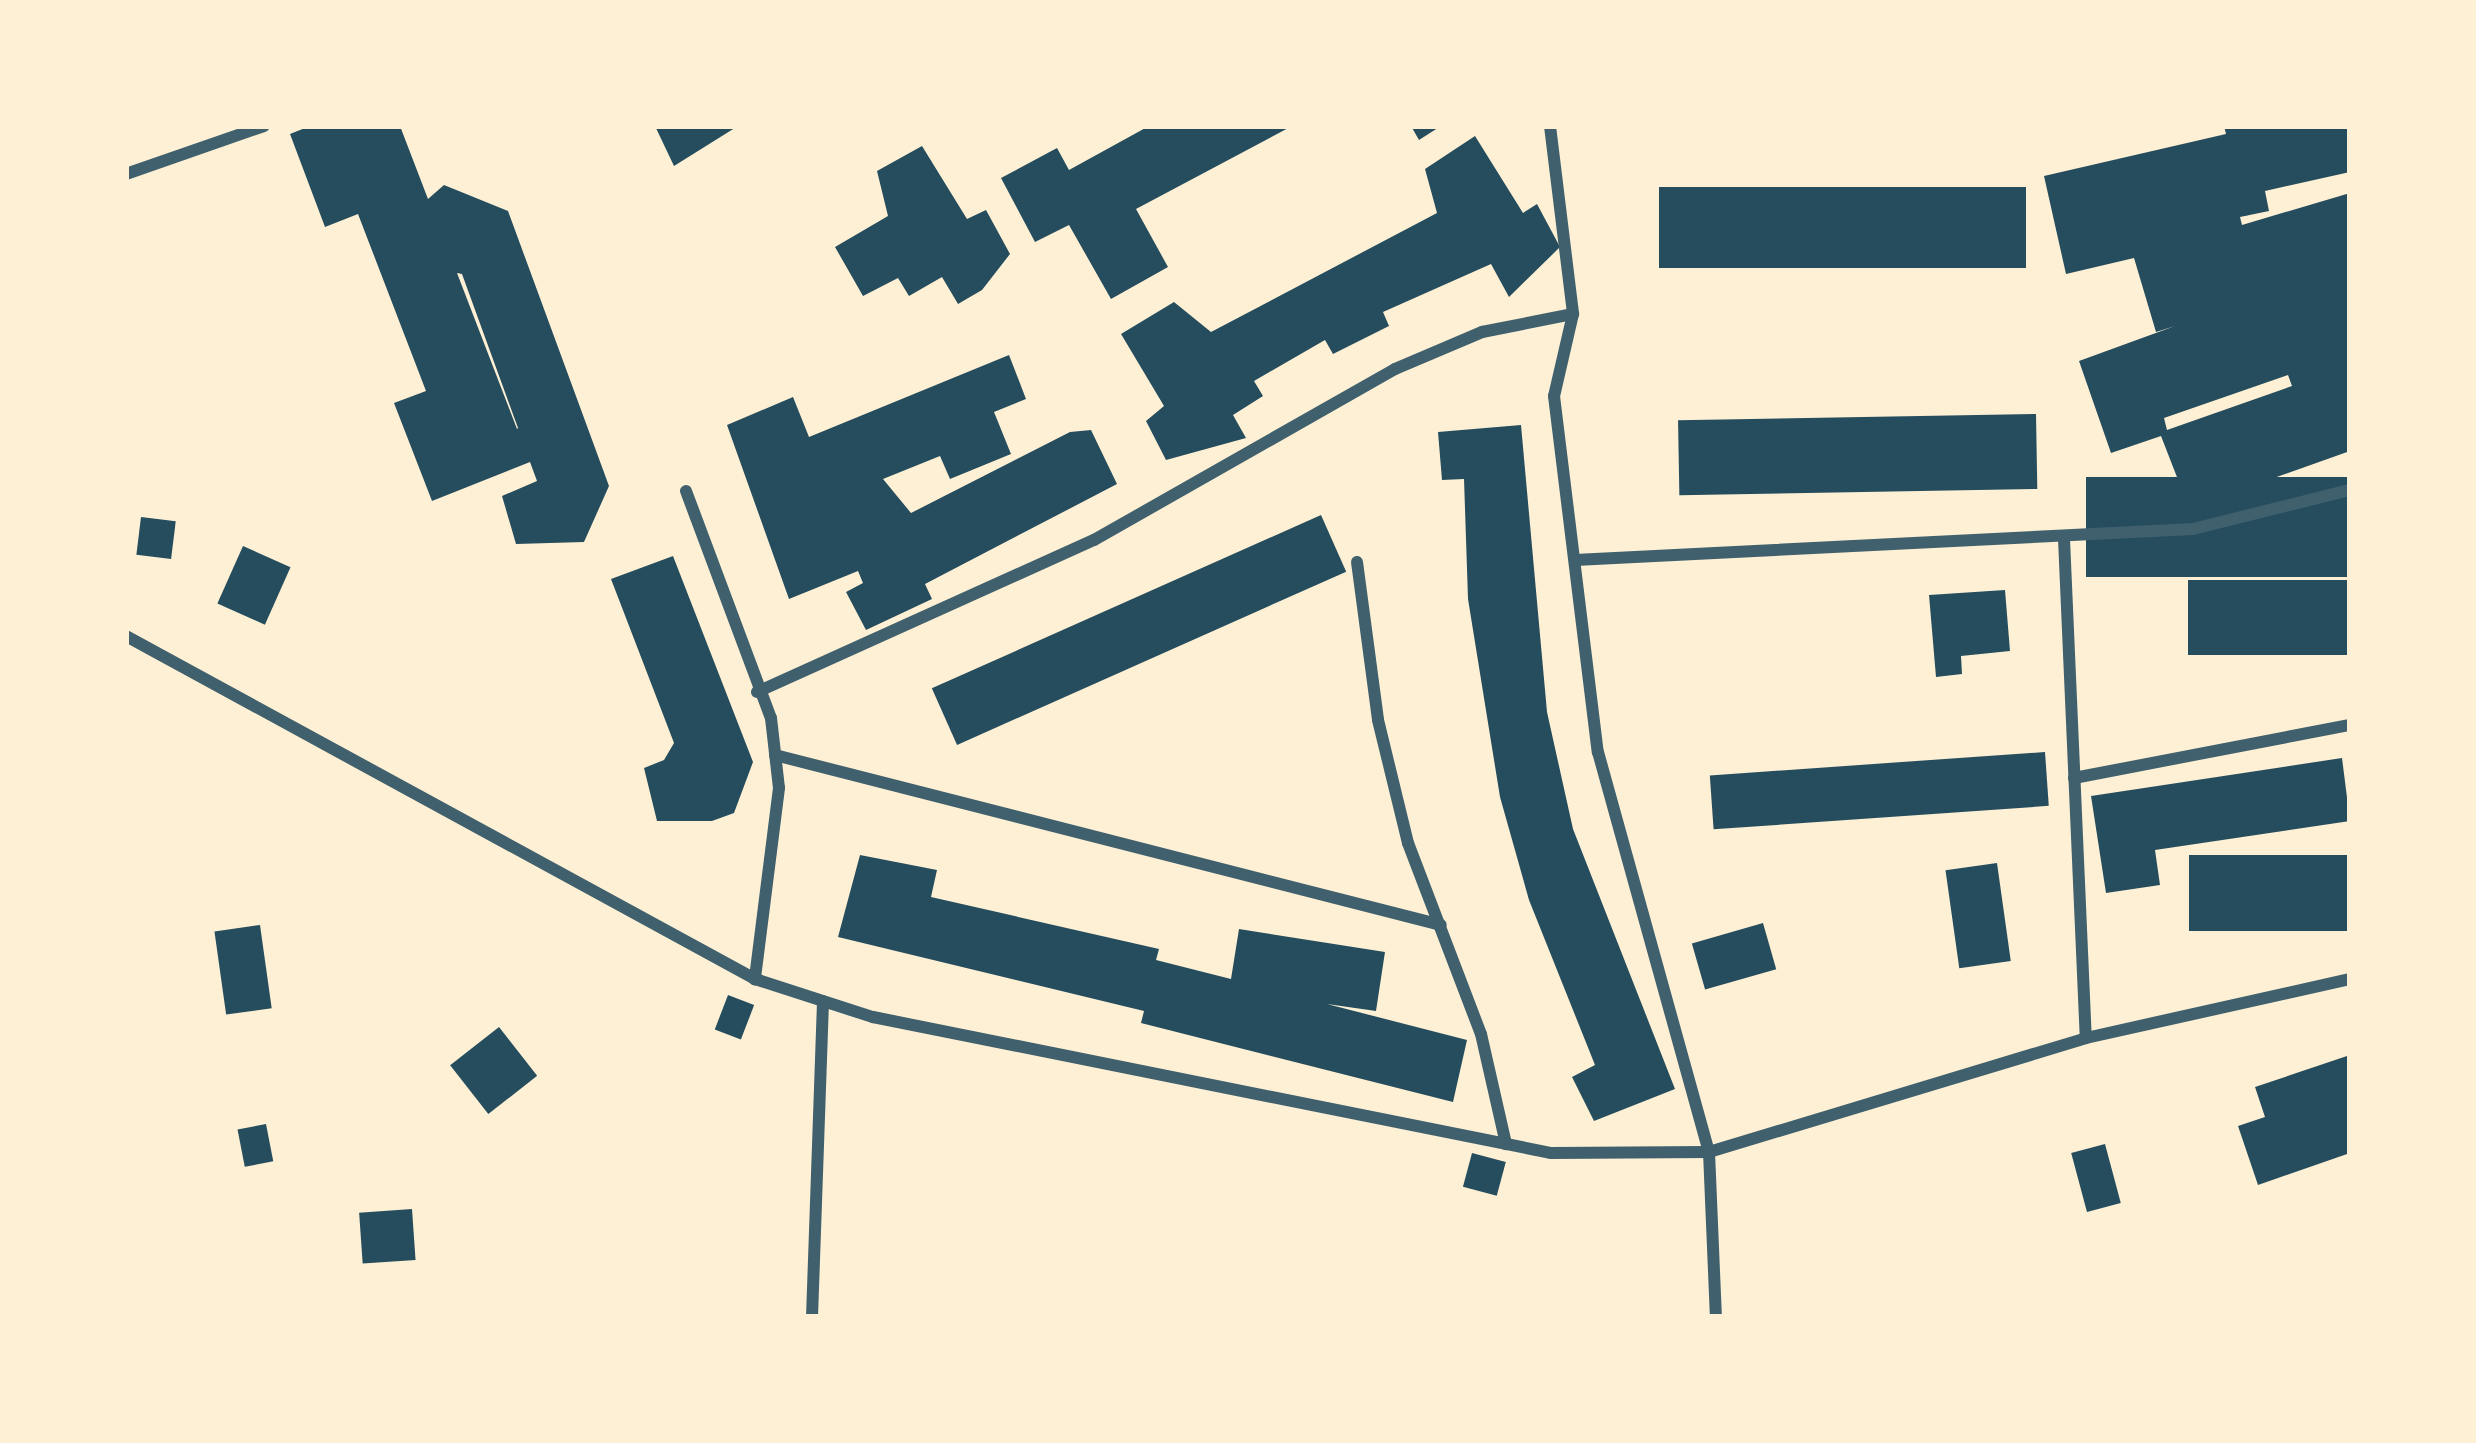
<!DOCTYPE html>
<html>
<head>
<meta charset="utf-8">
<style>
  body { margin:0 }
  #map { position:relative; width:2476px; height:1443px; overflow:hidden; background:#fdf0d5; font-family:"Public Sans",sans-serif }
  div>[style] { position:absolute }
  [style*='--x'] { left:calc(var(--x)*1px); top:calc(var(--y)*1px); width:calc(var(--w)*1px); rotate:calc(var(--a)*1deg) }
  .building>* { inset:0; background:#264d5e; transform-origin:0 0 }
  .minor>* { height:12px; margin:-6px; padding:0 6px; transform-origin:6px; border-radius:6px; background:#3f606c }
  span { translate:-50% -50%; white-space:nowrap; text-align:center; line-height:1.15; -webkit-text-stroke:12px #fdf0d5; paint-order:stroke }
  .frame { position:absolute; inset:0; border:129px solid #fdf0d5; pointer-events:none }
</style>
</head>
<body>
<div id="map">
  <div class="building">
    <div style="clip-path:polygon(evenodd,310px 126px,400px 126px,428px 199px,444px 185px,508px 211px,609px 486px,584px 542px,516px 544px,502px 496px,537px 481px,530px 462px,432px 501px,394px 403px,426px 391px,358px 214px,325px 227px,290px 134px,310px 126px,457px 273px,462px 274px,518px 428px,517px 429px,457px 273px)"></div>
    <div style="clip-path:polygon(655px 126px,738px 126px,674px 166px)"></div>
    <div style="clip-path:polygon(1149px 126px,1292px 126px,1136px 209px,1168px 267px,1111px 299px,1069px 225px,1035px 242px,1001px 178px,1057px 148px,1069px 170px)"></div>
    <div style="clip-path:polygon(1411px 126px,1441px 126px,1419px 140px)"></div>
    <div style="clip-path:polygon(evenodd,2224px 126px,2350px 126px,2350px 172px,2265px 191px,2269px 211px,2240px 217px,2242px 225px,2350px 193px,2350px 451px,2189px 508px,2161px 436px,2111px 453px,2079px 361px,2175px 326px,2156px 332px,2134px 258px,2066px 274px,2044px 176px,2226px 134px,2224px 126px,2288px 375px,2292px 386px,2167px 430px,2164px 418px,2288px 375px)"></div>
    <div style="clip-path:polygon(1475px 136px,1523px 213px,1537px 204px,1560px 247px,1509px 297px,1491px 264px,1383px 312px,1389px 326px,1333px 354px,1325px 340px,1254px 381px,1263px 396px,1233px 415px,1246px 438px,1166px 460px,1146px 421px,1164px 406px,1121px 334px,1174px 302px,1211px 332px,1437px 213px,1425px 169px)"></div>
    <div style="clip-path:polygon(922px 146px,967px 219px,986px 210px,1010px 254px,982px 290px,958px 304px,942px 277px,909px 296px,898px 278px,863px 296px,835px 247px,888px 216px,877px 171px)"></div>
    <div style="left:1659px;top:187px;width:367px;height:81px"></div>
    <div style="clip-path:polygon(1009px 355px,1026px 399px,994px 412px,1011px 454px,950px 479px,940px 456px,883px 479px,911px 513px,1070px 432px,1091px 430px,1117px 484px,925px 584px,932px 599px,866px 630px,846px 592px,863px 583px,858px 571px,789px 599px,727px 425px,793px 397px,809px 437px)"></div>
    <div style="left:2036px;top:414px;width:75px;height:358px;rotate:89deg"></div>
    <div style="clip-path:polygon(1521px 425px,1547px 712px,1573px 829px,1675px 1089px,1594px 1121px,1572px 1077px,1595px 1065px,1529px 900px,1500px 797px,1468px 599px,1464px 479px,1442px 480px,1438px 432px)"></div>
    <div style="left:2350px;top:477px;width:100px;height:264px;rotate:90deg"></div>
    <div style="left:1321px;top:515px;width:62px;height:426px;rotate:66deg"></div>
    <div style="left:141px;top:517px;width:35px;height:38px;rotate:7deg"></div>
    <div style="left:243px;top:546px;width:52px;height:63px;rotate:24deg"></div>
    <div style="clip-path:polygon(673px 556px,753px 762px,734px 813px,712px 821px,657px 821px,644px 768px,664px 760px,674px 743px,611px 579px)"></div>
    <div style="left:2350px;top:580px;width:75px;height:162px;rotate:90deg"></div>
    <div style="clip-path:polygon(2005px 590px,2010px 651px,1961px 656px,1962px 674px,1936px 677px,1929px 595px)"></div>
    <div style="left:2045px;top:752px;width:54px;height:336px;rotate:86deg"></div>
    <div style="clip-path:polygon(2342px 758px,2350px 821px,2155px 850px,2160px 885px,2106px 893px,2091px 796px)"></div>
    <div style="clip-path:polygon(860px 855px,937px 870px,931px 897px,1159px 949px,1156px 960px,1231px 979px,1239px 929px,1385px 952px,1376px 1011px,1327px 1004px,1467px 1040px,1453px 1102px,1141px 1023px,1144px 1011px,838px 937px)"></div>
    <div style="left:2350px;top:855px;width:76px;height:161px;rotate:90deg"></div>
    <div style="left:1997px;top:863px;width:99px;height:52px;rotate:82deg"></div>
    <div style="left:1763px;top:923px;width:48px;height:74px;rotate:74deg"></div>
    <div style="left:260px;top:925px;width:84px;height:46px;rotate:82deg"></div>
    <div style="left:728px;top:995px;width:28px;height:37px;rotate:21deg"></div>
    <div style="left:499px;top:1027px;width:62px;height:62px;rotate:52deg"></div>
    <div style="clip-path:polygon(2350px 1055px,2350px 1153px,2258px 1185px,2238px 1126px,2265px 1117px,2255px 1087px)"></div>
    <div style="left:266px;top:1124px;width:38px;height:29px;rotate:79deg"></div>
    <div style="left:2105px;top:1144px;width:61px;height:35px;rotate:75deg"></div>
    <div style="left:1472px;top:1153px;width:35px;height:35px;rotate:15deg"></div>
    <div style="left:412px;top:1209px;width:51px;height:53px;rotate:86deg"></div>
  </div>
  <div class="minor">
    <div style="--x:1550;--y:126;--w:189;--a:83"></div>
    <div style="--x:1573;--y:314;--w:84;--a:103"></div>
    <div style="--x:1554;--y:396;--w:359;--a:83"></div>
    <div style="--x:1598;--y:752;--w:415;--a:74.5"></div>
    <div style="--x:1709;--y:1152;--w:165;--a:87.6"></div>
    <div style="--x:126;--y:174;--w:146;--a:-19.2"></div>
    <div style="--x:686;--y:491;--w:242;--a:69.5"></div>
    <div style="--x:771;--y:718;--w:70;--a:83.5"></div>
    <div style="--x:779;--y:788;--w:193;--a:97.2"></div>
    <div style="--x:2064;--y:539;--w:499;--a:87.5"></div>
    <div style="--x:1575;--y:560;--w:619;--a:-2.87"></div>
    <div style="--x:2193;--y:529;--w:162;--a:-14"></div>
    <div style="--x:1357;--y:562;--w:159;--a:82.4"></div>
    <div style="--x:1378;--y:720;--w:127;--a:76.3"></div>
    <div style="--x:1408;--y:843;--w:204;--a:69.1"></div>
    <div style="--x:1481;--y:1034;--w:113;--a:77.2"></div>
    <div style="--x:126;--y:636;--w:716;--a:28.6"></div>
    <div style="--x:755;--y:979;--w:124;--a:17.9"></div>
    <div style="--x:873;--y:1017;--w:692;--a:11.34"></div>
    <div style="--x:1551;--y:1153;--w:158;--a:-0.4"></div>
    <div style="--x:1709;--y:1152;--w:394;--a:-16.8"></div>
    <div style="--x:2086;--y:1038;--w:271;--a:-12.6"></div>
    <div style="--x:757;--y:692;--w:370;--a:-24.3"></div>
    <div style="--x:1094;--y:540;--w:346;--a:-29.6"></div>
    <div style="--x:1395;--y:369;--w:95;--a:-23"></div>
    <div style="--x:1482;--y:332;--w:93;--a:-11.2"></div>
    <div style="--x:775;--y:755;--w:687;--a:14.32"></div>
    <div style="--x:2074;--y:778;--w:281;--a:-10.9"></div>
    <div style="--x:812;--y:1317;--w:316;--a:-88"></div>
  </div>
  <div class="frame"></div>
</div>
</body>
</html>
